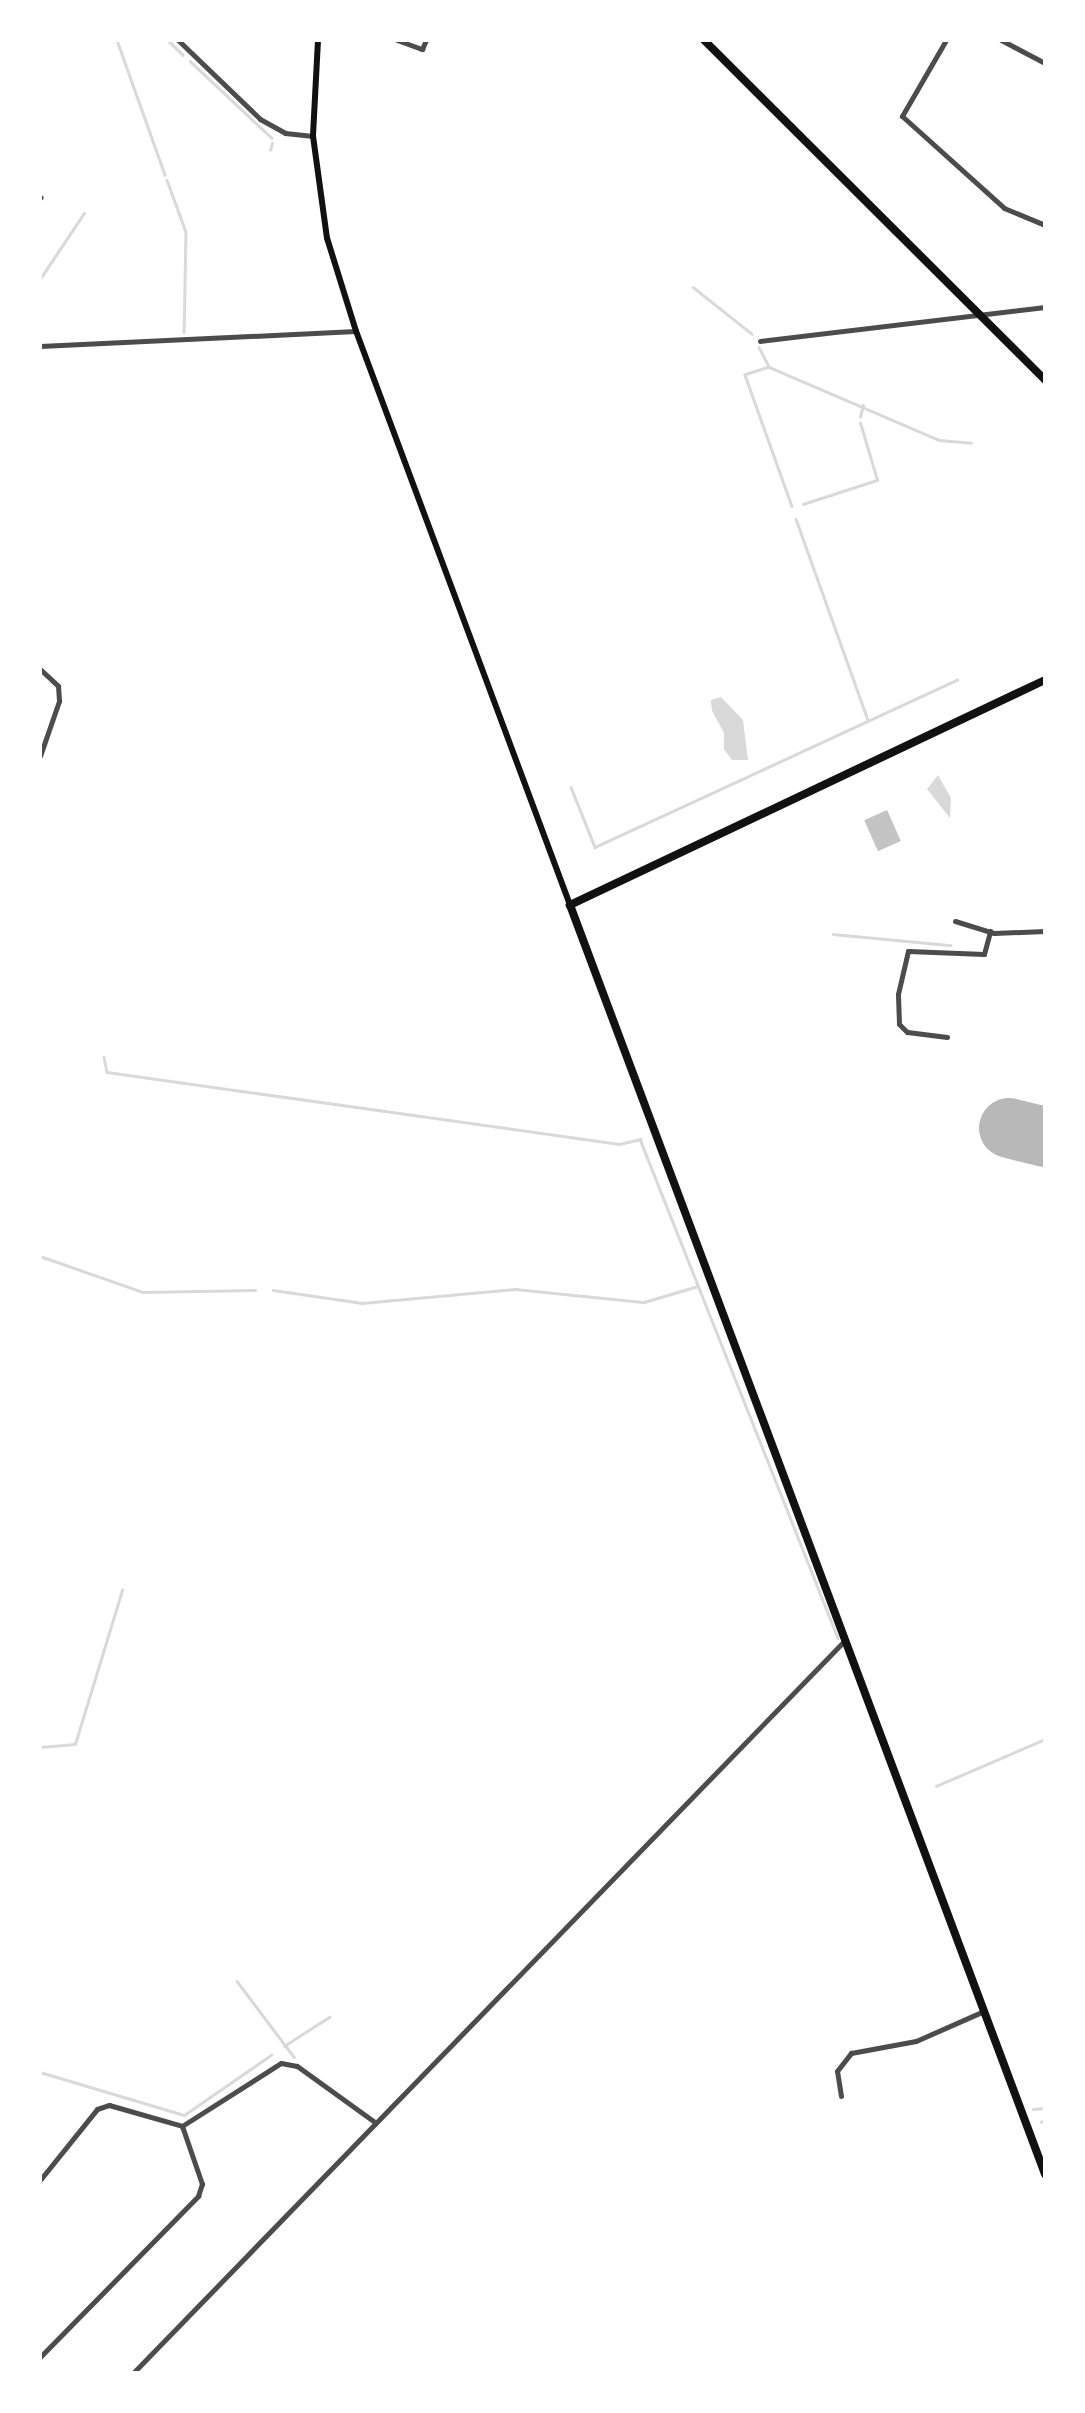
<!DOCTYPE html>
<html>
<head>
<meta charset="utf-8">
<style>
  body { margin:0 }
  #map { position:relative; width:1085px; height:2413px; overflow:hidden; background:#fff; font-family:"Titillium Web",sans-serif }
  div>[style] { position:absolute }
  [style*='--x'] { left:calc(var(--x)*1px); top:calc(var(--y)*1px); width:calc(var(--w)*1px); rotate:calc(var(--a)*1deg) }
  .water>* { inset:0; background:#d9d9d9 }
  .stream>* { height:2.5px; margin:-1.25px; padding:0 1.25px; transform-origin:1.25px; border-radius:1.25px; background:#d9d9d9 }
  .runway>* { height:60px; margin:-30px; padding:0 30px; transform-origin:30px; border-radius:30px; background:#b8b8b8 }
  .building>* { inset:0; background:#c4c4c4; transform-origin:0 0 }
  .minor>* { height:5px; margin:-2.5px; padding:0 2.5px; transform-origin:2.5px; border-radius:2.5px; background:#4c4c4c }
  .tertiary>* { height:5px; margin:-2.5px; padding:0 2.5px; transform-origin:2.5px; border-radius:2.5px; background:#4c4c4c }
  .secondary>* { height:6px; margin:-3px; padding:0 3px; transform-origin:3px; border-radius:3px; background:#111 }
  .primary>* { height:8px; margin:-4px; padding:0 4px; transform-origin:4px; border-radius:4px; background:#111 }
  .trunk>* { height:8px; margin:-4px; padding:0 4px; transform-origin:4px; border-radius:4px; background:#111 }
  span { translate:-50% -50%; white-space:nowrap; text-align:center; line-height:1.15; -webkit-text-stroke:8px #fff; paint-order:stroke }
  .frame { position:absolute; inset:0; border:42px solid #fff; pointer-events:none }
</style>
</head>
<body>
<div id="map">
  <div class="water">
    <div style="clip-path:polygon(721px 697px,743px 720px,748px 760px,732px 760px,724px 749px,724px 733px,712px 711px,711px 700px)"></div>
    <div style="clip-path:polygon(938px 775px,951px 798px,950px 818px,927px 789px)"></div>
  </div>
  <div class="stream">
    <div style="--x:117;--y:40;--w:143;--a:70.4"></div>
    <div style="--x:168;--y:40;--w:21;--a:45"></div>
    <div style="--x:190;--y:61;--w:112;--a:43.2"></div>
    <div style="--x:270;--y:150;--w:7;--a:-74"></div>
    <div style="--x:167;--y:180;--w:55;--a:69.9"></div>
    <div style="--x:186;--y:232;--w:100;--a:91.1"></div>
    <div style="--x:40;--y:279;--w:79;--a:-56.3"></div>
    <div style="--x:693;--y:287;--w:75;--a:38.5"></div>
    <div style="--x:759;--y:347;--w:22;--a:63"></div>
    <div style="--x:769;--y:367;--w:185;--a:23.2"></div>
    <div style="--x:939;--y:440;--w:32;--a:5"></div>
    <div style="--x:769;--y:367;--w:25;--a:162"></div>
    <div style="--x:745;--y:375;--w:139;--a:70.3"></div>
    <div style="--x:860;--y:417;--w:12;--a:-76"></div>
    <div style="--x:803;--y:504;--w:78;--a:-18"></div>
    <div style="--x:877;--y:480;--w:59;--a:-106.6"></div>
    <div style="--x:796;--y:519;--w:214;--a:70.3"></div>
    <div style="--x:571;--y:787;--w:65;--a:68.2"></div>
    <div style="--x:595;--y:847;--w:399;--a:-24.8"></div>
    <div style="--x:833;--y:934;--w:118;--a:5.4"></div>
    <div style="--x:104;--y:1057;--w:15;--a:79"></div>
    <div style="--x:107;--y:1072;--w:517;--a:8"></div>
    <div style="--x:619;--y:1144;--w:22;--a:-13"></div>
    <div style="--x:640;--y:1139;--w:537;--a:68.36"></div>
    <div style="--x:40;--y:1256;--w:109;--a:19.3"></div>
    <div style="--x:143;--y:1292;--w:112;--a:-1"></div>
    <div style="--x:273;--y:1290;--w:90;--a:8.3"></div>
    <div style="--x:362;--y:1303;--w:154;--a:-5.2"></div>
    <div style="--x:515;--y:1289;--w:130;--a:5.8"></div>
    <div style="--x:644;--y:1302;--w:56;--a:-16.5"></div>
    <div style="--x:40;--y:1747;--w:35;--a:-5"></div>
    <div style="--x:75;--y:1744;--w:161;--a:-73"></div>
    <div style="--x:936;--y:1786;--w:119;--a:-23.3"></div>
    <div style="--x:237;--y:1981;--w:95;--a:53.1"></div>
    <div style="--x:284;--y:2046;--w:54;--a:-32.8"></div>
    <div style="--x:40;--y:2072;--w:150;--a:16.6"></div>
    <div style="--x:184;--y:2115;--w:106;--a:-34.6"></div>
    <div style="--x:1033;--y:2109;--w:12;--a:-5"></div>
    <div style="--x:1041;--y:2122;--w:4;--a:-27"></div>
  </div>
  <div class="runway">
    <div style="--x:1009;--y:1128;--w:37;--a:14"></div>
  </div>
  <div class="building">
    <div style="left:887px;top:810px;width:34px;height:25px;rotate:66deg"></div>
  </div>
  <div class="minor">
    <div style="--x:178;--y:40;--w:114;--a:43.9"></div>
    <div style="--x:260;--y:119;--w:29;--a:29"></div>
    <div style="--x:285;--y:133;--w:28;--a:6"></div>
    <div style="--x:397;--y:40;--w:27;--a:20"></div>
    <div style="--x:422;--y:49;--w:10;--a:-66"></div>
    <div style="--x:946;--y:40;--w:88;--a:120.1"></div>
    <div style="--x:902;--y:116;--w:137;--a:42"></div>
    <div style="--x:1004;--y:208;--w:44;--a:22.5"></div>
    <div style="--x:1001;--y:40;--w:50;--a:27.6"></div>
    <div style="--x:40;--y:198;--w:1;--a:-45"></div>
    <div style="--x:760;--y:341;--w:287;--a:-6.8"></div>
    <div style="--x:40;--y:669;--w:25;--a:43"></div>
    <div style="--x:58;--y:686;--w:15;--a:86"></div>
    <div style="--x:59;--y:701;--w:58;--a:109.1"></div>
    <div style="--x:955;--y:921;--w:41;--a:17.1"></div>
    <div style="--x:994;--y:933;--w:51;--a:-2.2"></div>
    <div style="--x:947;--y:1037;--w:40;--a:-172.9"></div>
    <div style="--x:907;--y:1032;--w:11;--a:-135"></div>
    <div style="--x:899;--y:1024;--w:30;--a:-92"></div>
    <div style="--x:898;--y:994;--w:44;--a:-76.9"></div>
    <div style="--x:908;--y:951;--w:76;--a:2.3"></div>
    <div style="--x:984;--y:954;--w:24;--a:-75"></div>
    <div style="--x:841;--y:2096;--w:25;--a:-99"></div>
    <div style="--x:837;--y:2071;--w:23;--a:-52"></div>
    <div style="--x:851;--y:2053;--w:66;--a:-10.5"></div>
    <div style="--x:916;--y:2041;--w:74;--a:-23.8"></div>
    <div style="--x:40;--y:2180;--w:91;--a:-51.2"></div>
    <div style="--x:97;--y:2109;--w:13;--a:-18"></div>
    <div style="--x:109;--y:2105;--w:76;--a:16"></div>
    <div style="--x:182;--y:2126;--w:117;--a:-32.5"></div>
    <div style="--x:281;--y:2063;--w:16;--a:11"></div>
    <div style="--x:297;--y:2066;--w:97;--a:35.8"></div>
    <div style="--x:40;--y:2357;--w:226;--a:-45.5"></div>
    <div style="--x:198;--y:2196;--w:13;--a:-72"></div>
    <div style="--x:202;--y:2184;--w:61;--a:-109"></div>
    <div style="--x:133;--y:2373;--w:1022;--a:-45.83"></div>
  </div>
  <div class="tertiary">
    <div style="--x:40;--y:346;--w:316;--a:-2.7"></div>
  </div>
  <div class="secondary">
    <div style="--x:318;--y:40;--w:96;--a:93"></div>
    <div style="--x:313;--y:136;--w:103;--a:82.2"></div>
    <div style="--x:327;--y:238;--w:97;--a:72.7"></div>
    <div style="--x:356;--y:331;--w:613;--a:69.55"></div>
  </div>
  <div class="primary">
    <div style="--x:704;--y:40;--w:482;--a:44.9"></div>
  </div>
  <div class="trunk">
    <div style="--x:1045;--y:680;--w:526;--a:154.65"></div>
    <div style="--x:570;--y:905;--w:1355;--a:69.48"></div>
  </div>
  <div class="frame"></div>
</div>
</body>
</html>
